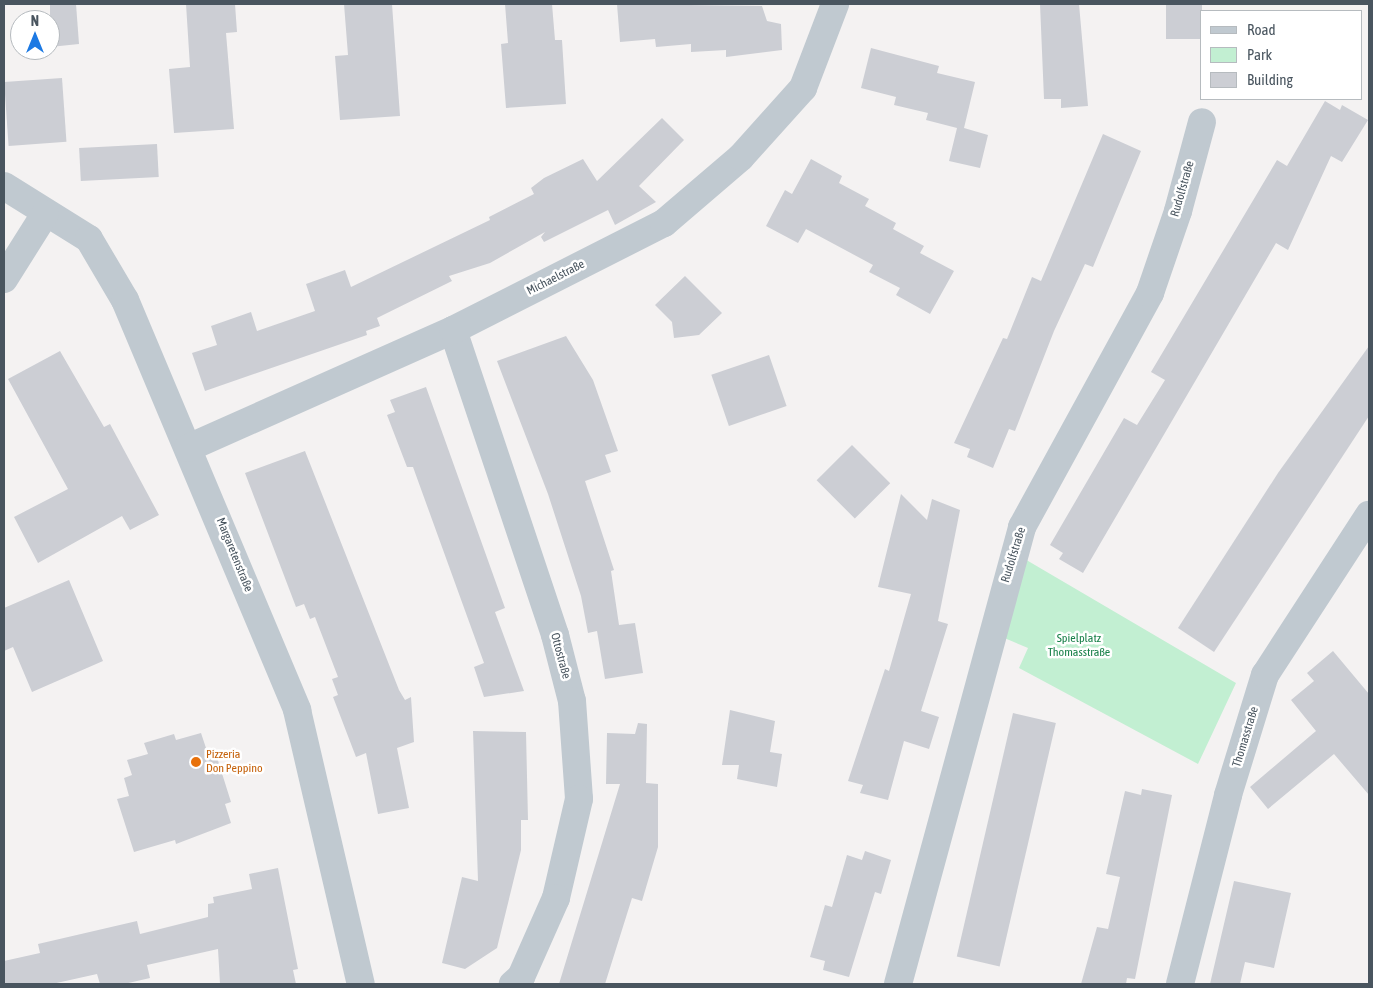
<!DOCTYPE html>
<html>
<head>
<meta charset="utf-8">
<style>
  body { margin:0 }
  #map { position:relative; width:1373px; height:988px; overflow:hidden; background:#f4f2f2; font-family:"Asap Condensed",sans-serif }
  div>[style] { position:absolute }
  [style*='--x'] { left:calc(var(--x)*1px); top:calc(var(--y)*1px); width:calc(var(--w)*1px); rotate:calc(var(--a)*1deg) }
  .green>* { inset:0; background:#c2efd2 }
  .building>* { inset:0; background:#ccced4; transform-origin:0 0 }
  .street>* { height:28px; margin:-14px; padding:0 14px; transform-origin:14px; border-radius:14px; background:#c0c9d0 }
  .dots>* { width:14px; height:14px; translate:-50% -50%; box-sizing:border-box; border:2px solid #fff; border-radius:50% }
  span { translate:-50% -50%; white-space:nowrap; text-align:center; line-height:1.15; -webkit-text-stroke:5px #fff; paint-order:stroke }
  .street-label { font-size:12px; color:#49555f }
  .park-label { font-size:12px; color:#19814a }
  .food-label { font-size:12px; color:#c56008 }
  .left { translate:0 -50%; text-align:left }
  .frame { position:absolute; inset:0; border:5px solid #49555f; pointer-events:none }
  .legend { position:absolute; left:1200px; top:10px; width:162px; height:90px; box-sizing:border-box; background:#fff; border:1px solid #b6bbbf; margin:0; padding:6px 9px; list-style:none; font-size:15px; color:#49555f }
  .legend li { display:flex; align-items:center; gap:10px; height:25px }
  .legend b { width:25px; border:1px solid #b6bbbf }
  .north { position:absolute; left:10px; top:10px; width:50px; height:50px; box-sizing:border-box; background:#fff; border:1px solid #b6bbbf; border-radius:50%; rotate:0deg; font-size:14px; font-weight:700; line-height:20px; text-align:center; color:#49555f }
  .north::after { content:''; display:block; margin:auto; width:18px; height:22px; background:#1c79e3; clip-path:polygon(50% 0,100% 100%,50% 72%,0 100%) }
</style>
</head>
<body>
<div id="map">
  <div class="green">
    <div style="clip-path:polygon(1023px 558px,1236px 683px,1198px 764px,1019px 668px,1028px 648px,1002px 637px)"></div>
  </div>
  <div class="building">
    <div style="clip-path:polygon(50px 4px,76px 4px,79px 44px,50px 47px)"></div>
    <div style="clip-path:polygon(186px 4px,235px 4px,237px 32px,226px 33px,234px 129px,174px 133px,169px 69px,190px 67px)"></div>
    <div style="clip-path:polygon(344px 4px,392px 4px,400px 116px,340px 120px,335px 56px,348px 55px)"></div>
    <div style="clip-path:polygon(505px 4px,552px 4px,555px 40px,562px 40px,566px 104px,506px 108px,501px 44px,508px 43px)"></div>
    <div style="clip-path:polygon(617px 4px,762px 6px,767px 21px,781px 24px,782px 50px,726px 57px,726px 50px,691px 52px,691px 44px,656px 47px,655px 39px,620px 42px)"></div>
    <div style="clip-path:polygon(1040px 4px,1079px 4px,1088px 106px,1061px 108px,1061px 99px,1044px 99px)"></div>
    <div style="left:1166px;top:4px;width:36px;height:35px"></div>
    <div style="clip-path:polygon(871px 48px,939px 66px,937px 73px,975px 82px,964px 128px,988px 135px,980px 168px,949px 161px,957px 128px,926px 120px,928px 113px,894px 105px,896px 97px,861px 88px)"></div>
    <div style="left:62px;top:78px;width:64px;height:58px;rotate:86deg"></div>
    <div style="clip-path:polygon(1325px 101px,1340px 110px,1342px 105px,1368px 120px,1342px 162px,1331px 156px,1288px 250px,1276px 243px,1083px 573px,1059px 559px,1063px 553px,1050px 545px,1124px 418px,1137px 425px,1165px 380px,1151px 372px,1277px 160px,1287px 166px)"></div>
    <div style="clip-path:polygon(662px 118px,684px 140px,639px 186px,656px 202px,615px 225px,608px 210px,544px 242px,541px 237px,545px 232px,490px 263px,449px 276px,452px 281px,377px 318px,380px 326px,366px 331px,367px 335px,205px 391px,192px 353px,217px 345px,211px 326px,251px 312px,257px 331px,315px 311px,306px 284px,345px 270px,351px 287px,490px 220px,489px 217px,534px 194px,531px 188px,544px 178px,583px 159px,597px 181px)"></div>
    <div style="clip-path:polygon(1103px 134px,1141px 151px,1093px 267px,1085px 264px,1054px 331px,1015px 431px,1009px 429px,993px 468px,967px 457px,970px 449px,954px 443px,1003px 338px,1007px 339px,1032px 277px,1041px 281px)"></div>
    <div style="left:157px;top:144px;width:33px;height:78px;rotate:87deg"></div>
    <div style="clip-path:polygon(811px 159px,842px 176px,839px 183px,869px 199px,865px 206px,896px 223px,893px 229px,924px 246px,920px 253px,954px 271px,930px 314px,896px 295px,900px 288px,869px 272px,873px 265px,806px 229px,798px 243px,766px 226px,785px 190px,792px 194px)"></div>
    <div style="clip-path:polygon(685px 276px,722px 313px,699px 335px,674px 338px,672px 322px,655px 305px)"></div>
    <div style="clip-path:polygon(566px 336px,593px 380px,618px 451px,605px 455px,611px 472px,585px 481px,614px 570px,611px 571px,619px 625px,635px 623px,643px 673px,605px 679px,597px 631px,588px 633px,581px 596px,548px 494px,497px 361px)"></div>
    <div style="clip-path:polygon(1369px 346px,1369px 416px,1214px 652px,1178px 628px,1278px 473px)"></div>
    <div style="clip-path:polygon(60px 351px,104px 427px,110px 424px,159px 515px,130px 530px,122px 516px,38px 563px,14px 517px,68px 489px,8px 379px)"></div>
    <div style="left:769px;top:355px;width:54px;height:61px;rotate:71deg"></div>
    <div style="clip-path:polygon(426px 387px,505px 608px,495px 612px,524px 691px,484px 697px,474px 667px,484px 663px,413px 467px,407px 467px,387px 415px,395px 412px,390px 400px)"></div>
    <div style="left:852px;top:445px;width:54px;height:50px;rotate:45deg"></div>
    <div style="clip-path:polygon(305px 451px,399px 690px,405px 700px,411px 697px,414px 742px,397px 748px,409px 808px,378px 814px,366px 753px,356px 757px,333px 697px,338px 695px,332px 679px,338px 677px,315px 617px,310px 619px,304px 604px,296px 607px,245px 473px)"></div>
    <div style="clip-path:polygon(901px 494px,927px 520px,932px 499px,960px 510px,938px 621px,948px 624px,921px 711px,939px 717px,929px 749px,904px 741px,888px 800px,860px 793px,863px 785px,848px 781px,885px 669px,889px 671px,911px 594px,878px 587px)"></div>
    <div style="clip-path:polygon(69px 580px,103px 661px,32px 692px,13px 647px,4px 651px,4px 608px)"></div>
    <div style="clip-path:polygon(1333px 651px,1369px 694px,1369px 795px,1334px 754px,1268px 809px,1250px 787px,1316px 731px,1291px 700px,1314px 681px,1307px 673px)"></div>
    <div style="clip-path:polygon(730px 710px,775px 721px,770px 752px,782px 754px,777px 787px,737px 779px,739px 765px,722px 765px)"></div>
    <div style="left:1013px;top:713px;width:44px;height:250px;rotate:13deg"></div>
    <div style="clip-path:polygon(638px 723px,647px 724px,646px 783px,658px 784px,658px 847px,642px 901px,632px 898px,605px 984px,559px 984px,620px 784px,606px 784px,607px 733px,635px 734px)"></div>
    <div style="clip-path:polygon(473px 731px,526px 732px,528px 820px,521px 820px,521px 850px,497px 948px,465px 969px,442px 963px,462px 877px,478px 881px)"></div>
    <div style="clip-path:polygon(201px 733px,207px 751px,214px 748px,231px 802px,225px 804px,231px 823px,176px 844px,175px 840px,134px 852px,117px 799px,129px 796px,124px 778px,132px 775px,127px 760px,148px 754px,144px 743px,174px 734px,176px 740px)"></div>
    <div style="clip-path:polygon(1142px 789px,1172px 795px,1135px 979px,1127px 978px,1126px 984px,1081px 984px,1097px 927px,1108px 929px,1120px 877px,1106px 874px,1125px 791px,1141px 795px)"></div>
    <div style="clip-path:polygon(865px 851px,891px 860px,881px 894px,875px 892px,849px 977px,823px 970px,825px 961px,810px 957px,825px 905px,832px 907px,847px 855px,862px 860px)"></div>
    <div style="clip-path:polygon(278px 868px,298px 969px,293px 970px,296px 984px,220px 984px,218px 949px,147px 965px,150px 978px,124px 984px,100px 984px,97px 974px,52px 984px,4px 984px,4px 961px,40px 953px,38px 944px,137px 921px,140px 934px,208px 917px,208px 904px,214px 903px,213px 897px,252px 889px,249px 874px)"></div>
    <div style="clip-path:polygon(1234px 881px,1291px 893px,1274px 968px,1245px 962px,1240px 984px,1210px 984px)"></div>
  </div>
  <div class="street">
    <div style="--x:4;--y:186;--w:100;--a:31.9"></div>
    <div style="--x:89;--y:239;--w:71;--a:59.5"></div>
    <div style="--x:125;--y:300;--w:445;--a:67.2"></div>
    <div style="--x:297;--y:710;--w:281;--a:76.9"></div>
    <div style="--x:4;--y:279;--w:77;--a:-57.8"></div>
    <div style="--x:453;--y:330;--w:322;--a:71.5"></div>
    <div style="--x:555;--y:635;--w:68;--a:75.6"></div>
    <div style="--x:572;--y:701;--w:98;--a:85.9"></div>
    <div style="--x:579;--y:799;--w:102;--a:103.1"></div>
    <div style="--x:556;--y:898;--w:86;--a:113.9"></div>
    <div style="--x:521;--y:977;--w:11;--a:139"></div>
    <div style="--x:188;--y:448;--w:290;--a:-24"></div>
    <div style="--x:453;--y:330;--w:237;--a:-26.9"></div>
    <div style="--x:664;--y:223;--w:101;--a:-40.6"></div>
    <div style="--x:741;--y:157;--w:93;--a:-48.1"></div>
    <div style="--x:803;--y:88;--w:90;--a:-69.1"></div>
    <div style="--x:898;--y:984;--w:474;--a:-74.8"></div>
    <div style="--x:1022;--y:527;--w:267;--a:-61.3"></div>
    <div style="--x:1150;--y:293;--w:87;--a:-71.1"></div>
    <div style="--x:1178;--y:211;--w:92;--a:-74.9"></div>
    <div style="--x:1180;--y:984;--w:195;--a:-75.7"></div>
    <div style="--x:1228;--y:795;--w:126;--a:-72.9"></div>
    <div style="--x:1265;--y:675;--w:191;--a:-57"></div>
  </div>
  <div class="dots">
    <div style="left:196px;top:762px;background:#e8710a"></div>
  </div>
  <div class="street-label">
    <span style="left:1183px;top:189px;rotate:-74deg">Rudolfstraße</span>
    <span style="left:556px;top:278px;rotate:-27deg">Michaelstraße</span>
    <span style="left:234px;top:555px;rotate:68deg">Margaretenstraße</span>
    <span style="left:1014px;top:555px;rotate:-73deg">Rudolfstraße</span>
    <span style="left:560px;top:656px;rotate:75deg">Ottostraße</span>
    <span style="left:1246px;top:737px;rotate:-73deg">Thomasstraße</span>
  </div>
  <div class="park-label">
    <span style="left:1079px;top:646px">Spielplatz<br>Thomasstraße</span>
  </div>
  <div class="food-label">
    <span class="left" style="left:206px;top:762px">Pizzeria<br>Don Peppino</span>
  </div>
  <div class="frame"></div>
  <ul class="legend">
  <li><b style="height:6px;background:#c0c9d0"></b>Road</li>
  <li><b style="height:14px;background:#c2efd2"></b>Park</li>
  <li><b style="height:14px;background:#ccced4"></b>Building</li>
  </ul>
  <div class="north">N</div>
</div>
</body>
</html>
